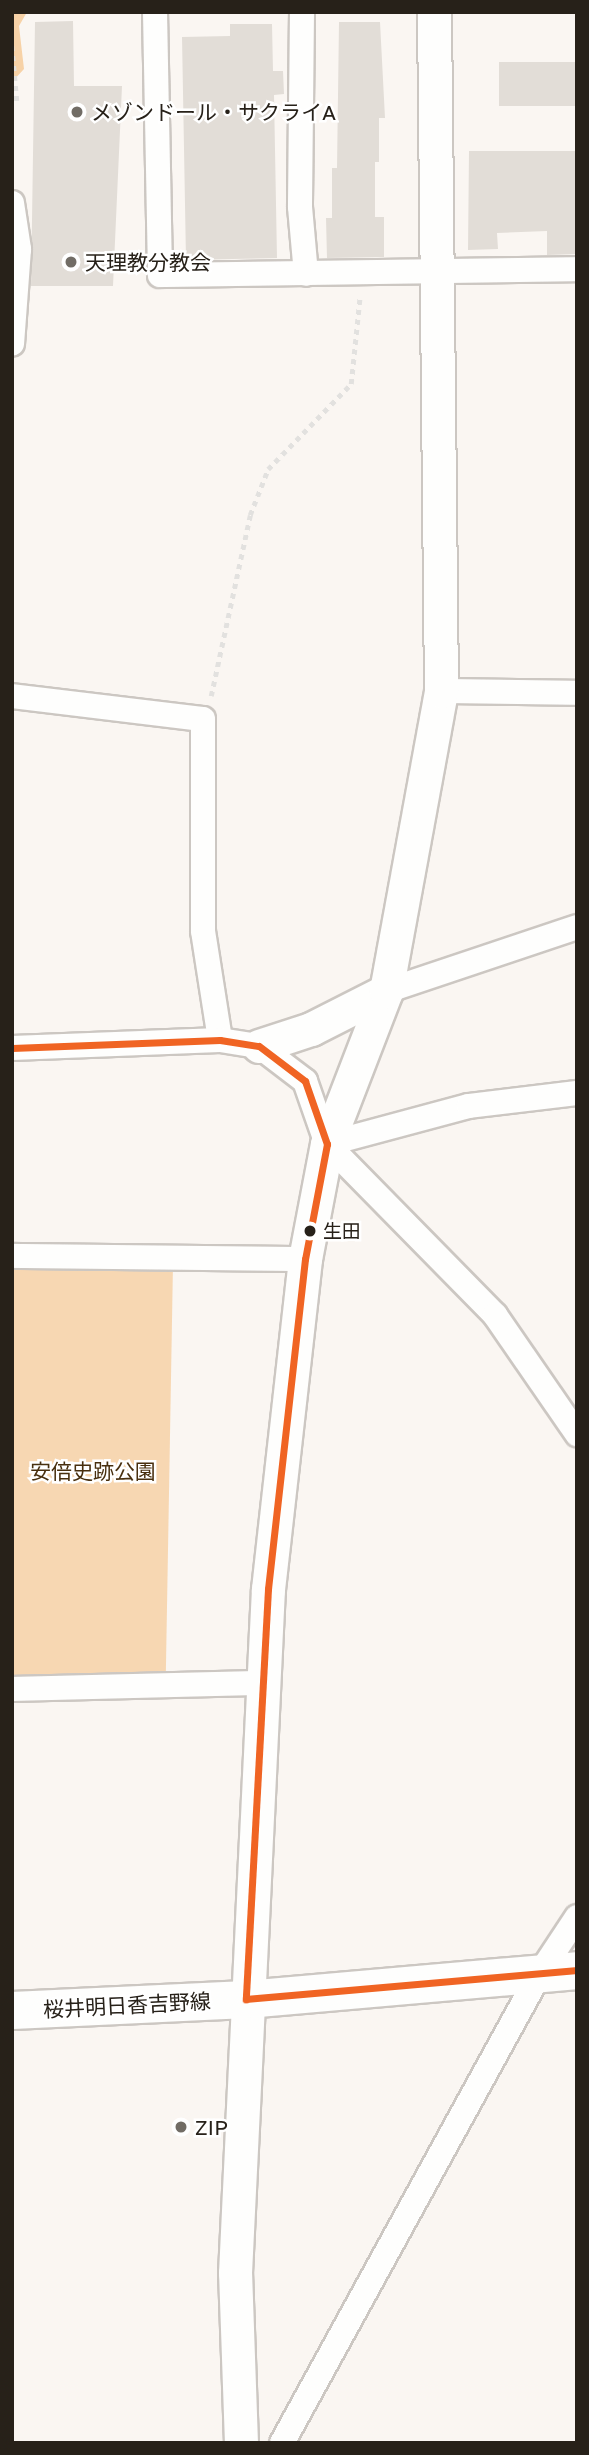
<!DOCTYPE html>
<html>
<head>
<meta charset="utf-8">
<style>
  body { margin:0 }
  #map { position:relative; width:589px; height:2455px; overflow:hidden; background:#faf6f2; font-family:"Golos Text","Noto Sans JP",sans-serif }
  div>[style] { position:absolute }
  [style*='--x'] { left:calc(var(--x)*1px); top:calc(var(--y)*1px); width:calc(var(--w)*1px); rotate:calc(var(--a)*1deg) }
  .green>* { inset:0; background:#f7d7b2; transform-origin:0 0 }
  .forest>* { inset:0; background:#f7d2a7 }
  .building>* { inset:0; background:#e2ddd7; transform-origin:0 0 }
  .path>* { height:4.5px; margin-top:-2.25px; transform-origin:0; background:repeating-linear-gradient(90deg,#e2e1df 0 5px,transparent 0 10px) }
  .roads { filter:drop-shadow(2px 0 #ccc7c2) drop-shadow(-2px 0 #ccc7c2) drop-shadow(0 2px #ccc7c2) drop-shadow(0 -2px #ccc7c2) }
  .street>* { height:24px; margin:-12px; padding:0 12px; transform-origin:12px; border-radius:12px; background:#fefefd }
  .secondary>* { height:33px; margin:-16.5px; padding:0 16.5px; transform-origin:16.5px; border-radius:16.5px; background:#fefefd }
  .primary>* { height:37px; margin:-18.5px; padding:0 18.5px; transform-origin:18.5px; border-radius:18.5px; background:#fefefd }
  .bus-1>* { height:7px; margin:-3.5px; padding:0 3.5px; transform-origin:3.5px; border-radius:3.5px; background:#f06423 }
  .dots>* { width:19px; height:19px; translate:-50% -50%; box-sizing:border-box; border:4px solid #fff; border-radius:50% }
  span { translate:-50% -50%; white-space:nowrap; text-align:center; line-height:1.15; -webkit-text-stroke:5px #fff; paint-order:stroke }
  .bus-label { font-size:19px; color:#272119 }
  .left { translate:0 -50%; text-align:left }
  .poi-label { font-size:21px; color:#272119 }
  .park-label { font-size:21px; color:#482f0e }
  .street-label { font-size:21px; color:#272119 }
  .frame { position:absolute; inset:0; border:14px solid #272119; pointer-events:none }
</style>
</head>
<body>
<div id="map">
  <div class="green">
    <div style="left:12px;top:1262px;width:161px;height:417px;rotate:1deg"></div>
  </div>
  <div class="forest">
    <div style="clip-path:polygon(12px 12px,27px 12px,19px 26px,24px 69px,12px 82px)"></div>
  </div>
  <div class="building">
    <div style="clip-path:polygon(73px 21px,74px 86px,122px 86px,113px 286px,31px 286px,35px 22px)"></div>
    <div style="clip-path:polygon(339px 22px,380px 22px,385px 118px,379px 118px,379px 162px,375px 162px,375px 217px,384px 217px,384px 257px,327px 258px,326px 218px,332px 218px,332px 168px,337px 168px)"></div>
    <div style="clip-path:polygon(230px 24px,272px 24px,273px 71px,283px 71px,284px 94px,274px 95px,277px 258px,186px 260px,182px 37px,230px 36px)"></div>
    <div style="left:577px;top:62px;width:44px;height:78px;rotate:90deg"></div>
    <div style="clip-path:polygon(469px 151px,577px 151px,577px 254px,547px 255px,547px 231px,497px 233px,498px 249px,468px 250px)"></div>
  </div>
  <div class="path">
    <div style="--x:12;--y:46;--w:55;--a:84.8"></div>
    <div style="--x:211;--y:696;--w:185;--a:-77.8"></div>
    <div style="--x:250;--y:515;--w:49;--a:-68.6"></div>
    <div style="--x:268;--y:469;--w:119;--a:-45.7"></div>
    <div style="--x:351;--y:384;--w:88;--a:-84.2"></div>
  </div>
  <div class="roads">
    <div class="street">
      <div style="--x:155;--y:12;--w:263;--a:88.9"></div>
      <div style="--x:160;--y:275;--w:417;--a:-0.8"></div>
      <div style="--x:302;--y:12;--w:195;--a:90.6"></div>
      <div style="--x:300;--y:207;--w:67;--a:84.9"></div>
      <div style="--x:12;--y:203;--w:47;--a:81.3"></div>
      <div style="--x:19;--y:249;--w:95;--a:94.2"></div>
      <div style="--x:441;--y:691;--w:136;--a:0.8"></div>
      <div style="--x:12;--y:696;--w:192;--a:6.9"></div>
      <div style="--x:203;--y:719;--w:212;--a:90"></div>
      <div style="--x:203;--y:931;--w:110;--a:81.1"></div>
      <div style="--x:386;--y:991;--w:201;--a:-18.5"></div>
      <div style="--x:12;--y:1048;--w:208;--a:-2.2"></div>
      <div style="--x:220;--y:1040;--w:39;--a:9"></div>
      <div style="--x:259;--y:1046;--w:58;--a:37.3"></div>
      <div style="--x:305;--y:1081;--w:67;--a:70.8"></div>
      <div style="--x:327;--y:1144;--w:240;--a:45.5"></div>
      <div style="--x:495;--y:1315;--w:145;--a:55.4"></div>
      <div style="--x:327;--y:1144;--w:147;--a:-15"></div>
      <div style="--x:469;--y:1106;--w:109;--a:-6.9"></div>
      <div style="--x:12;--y:1256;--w:293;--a:0.6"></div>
      <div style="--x:12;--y:1689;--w:253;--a:-1.4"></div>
      <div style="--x:282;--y:2443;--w:536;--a:-61.24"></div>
      <div style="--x:540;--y:1973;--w:67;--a:-56.5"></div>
    </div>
    <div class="secondary">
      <div style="--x:259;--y:1046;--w:55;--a:-18.1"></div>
      <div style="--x:311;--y:1029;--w:84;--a:-26.9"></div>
      <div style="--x:241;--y:2443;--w:170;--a:-92"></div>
      <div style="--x:235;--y:2273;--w:685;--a:-87.24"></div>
      <div style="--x:268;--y:1589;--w:332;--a:-83.6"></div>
      <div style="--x:305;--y:1259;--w:117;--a:-79.2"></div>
      <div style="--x:327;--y:1144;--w:164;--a:-68.9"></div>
      <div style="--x:386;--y:991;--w:305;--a:-79.6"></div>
      <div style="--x:441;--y:691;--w:679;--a:-90.59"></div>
    </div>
    <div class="primary">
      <div style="--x:12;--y:2010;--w:234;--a:-2.7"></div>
      <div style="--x:246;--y:1999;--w:332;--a:-5"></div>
    </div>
  </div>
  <div class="bus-1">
    <div style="--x:12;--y:1048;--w:208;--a:-2.2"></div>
    <div style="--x:220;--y:1040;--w:39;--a:9"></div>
    <div style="--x:259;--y:1046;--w:58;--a:37.3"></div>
    <div style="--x:305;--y:1081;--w:67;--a:70.8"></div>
    <div style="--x:327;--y:1144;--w:117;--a:100.8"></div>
    <div style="--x:305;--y:1259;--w:332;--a:96.4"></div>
    <div style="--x:268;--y:1589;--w:411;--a:93.1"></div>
    <div style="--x:246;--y:1999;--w:332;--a:-5"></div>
  </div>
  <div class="dots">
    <div style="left:77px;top:112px;background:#716c65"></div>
    <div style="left:71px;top:262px;background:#716c65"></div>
    <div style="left:310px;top:1231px;background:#272119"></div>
    <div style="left:181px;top:2127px;background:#716c65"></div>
  </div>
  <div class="bus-label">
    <span class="left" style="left:323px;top:1231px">生田</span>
  </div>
  <div class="poi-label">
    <span class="left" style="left:91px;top:112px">メゾンドール・サクライA</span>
    <span class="left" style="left:85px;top:262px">天理教分教会</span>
    <span class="left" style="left:195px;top:2127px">ZIP</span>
  </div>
  <div class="park-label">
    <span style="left:93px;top:1471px">安倍史跡公園</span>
  </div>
  <div class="street-label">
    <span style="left:127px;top:2005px;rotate:-3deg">桜井明日香吉野線</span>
  </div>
  <div class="frame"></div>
</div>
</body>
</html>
